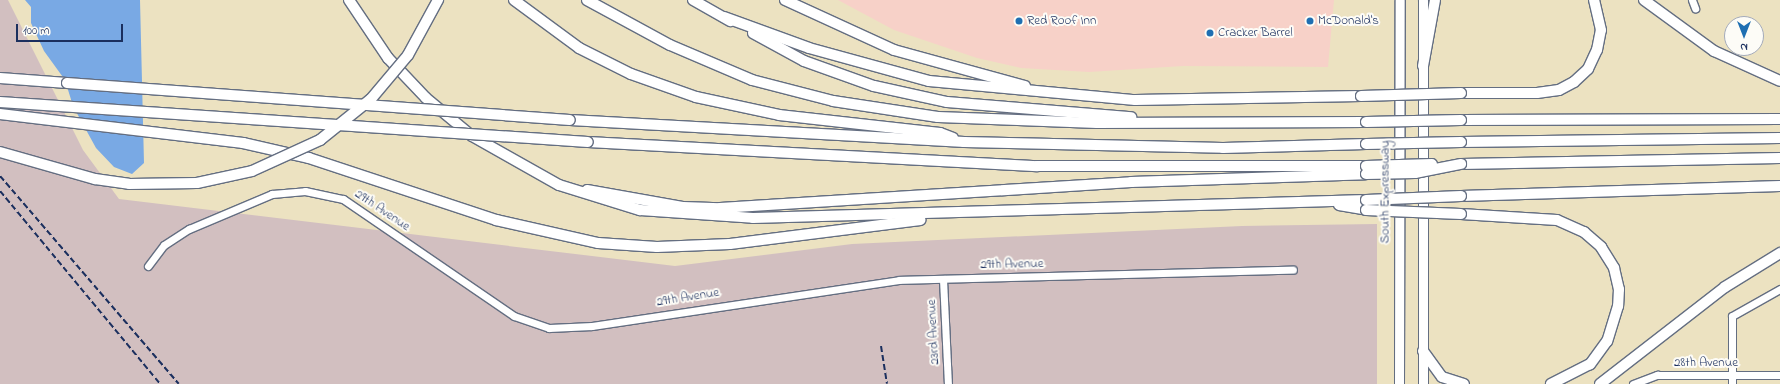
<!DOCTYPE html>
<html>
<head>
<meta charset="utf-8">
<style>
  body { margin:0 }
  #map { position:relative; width:1780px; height:384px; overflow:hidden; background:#ece2c1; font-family:"Indie Flower",sans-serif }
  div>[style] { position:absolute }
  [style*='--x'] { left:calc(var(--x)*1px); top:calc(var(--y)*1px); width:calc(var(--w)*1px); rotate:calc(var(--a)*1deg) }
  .built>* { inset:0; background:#f7d1c8 }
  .industrial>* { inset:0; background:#d2bfc0 }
  .water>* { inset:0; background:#79a9e4 }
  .roads { filter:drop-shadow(1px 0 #646e81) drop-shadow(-1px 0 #646e81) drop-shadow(0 1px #646e81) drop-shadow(0 -1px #646e81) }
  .minor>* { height:7px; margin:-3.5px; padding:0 3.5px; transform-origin:3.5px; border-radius:3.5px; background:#fff }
  .major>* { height:9px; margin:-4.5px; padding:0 4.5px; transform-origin:4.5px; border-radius:4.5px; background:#fff }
  .highway>* { height:10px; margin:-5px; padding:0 5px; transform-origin:5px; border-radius:5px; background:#fff }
  .rail>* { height:2px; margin-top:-1px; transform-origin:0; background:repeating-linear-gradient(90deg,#1b2f5e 0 6px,transparent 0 9px) }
  .bridges { filter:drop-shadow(1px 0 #646e81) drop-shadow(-1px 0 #646e81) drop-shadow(0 1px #646e81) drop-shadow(0 -1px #646e81) }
  .highway-bridge>* { height:10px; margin:-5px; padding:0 5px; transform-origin:5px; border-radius:5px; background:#fff }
  .dots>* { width:11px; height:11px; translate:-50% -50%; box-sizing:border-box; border:2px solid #fdfcf7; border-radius:50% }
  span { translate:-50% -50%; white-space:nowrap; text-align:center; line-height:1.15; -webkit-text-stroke:4px #fdfcf7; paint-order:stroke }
  .poi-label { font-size:13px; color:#1b2f5e }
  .left { translate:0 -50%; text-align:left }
  .street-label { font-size:13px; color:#1b2f5e }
  .north { position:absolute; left:1724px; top:16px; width:40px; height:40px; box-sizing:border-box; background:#fdfcf7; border:1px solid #a3aaba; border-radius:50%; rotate:180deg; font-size:11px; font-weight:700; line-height:16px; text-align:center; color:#1b2f5e }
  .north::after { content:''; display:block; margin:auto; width:14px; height:18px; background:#1f6fb2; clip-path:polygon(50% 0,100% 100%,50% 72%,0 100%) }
  .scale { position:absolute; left:16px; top:24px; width:107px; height:18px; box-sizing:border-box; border:2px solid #1b2f5e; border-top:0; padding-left:5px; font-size:12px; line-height:14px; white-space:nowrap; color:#1b2f5e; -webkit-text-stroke:3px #fdfcf7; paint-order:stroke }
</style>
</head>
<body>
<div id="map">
  <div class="built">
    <div style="clip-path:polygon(838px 0,1334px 0,1328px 67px,1183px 66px,1089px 72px,1021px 68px,977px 58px,894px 30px)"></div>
  </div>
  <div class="industrial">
    <div style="clip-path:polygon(0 0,8px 0,83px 150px,119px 199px,675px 266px,852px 244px,1242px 226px,1377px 224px,1377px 384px,0 384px)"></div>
  </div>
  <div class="water">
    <div style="clip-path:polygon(25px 0,140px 0,144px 163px,132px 174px,114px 167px,96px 148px,73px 106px,65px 80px,44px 51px,31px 23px,31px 7px)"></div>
  </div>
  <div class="roads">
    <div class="minor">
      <div style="--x:1692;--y:0;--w:9;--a:69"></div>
      <div style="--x:148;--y:266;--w:26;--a:-53"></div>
      <div style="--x:164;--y:245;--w:30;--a:-33"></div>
      <div style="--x:189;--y:229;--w:90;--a:-22.9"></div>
      <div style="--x:272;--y:194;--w:33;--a:-5"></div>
      <div style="--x:305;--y:191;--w:39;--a:12"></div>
      <div style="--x:343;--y:199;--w:207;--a:34.4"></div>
      <div style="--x:514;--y:316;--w:37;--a:19"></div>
      <div style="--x:549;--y:328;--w:43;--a:-2.7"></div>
      <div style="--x:592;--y:326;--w:310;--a:-8.5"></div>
      <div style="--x:899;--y:280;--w:394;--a:-1.5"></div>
      <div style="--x:943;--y:279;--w:105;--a:87.3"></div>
      <div style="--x:1633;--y:384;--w:26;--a:-21"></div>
      <div style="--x:1657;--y:375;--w:123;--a:0"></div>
      <div style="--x:1732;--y:384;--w:68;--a:-90"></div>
      <div style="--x:1732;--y:316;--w:55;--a:-29.4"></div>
    </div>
    <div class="major">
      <div style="--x:1423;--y:0;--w:384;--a:90"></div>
      <div style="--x:1399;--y:384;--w:384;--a:-89.9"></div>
    </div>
    <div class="highway">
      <div style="--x:349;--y:0;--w:70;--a:56.1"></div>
      <div style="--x:388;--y:58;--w:55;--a:46.5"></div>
      <div style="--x:426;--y:98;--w:60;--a:39.6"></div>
      <div style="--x:472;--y:136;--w:100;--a:29.4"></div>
      <div style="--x:559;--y:185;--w:85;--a:17.2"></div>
      <div style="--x:640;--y:210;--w:113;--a:4"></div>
      <div style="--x:753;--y:218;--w:613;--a:-1.68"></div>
      <div style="--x:514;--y:0;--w:81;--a:36.4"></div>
      <div style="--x:579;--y:48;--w:58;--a:26.6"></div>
      <div style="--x:631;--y:74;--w:69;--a:19.5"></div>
      <div style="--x:696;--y:97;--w:85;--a:12.2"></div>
      <div style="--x:779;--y:115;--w:162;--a:6.4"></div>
      <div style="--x:940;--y:133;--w:14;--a:21"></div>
      <div style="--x:587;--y:0;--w:94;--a:28.5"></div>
      <div style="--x:670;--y:45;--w:89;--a:23.1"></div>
      <div style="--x:752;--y:80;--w:84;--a:14.5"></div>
      <div style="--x:833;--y:101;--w:106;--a:8.7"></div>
      <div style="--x:938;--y:117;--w:159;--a:2.2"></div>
      <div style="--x:1097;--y:123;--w:269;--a:-0.2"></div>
      <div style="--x:693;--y:0;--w:43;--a:29.6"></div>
      <div style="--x:785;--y:0;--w:120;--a:24.6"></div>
      <div style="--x:894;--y:50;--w:136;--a:15.4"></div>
      <div style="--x:1644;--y:0;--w:87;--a:36.1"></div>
      <div style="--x:1714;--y:51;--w:72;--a:24.4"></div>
      <div style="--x:724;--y:17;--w:90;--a:20"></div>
      <div style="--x:809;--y:48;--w:124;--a:15.4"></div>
      <div style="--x:929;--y:81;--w:207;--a:5.3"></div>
      <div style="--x:1135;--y:100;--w:226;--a:-1"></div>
      <div style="--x:753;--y:33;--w:58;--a:28.8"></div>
      <div style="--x:804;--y:61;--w:74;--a:19.7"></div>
      <div style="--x:874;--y:86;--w:75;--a:12.4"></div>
      <div style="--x:947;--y:102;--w:185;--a:4.7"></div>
      <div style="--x:1423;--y:66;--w:67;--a:-79.7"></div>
      <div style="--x:0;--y:78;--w:67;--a:4.3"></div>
      <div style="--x:1461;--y:93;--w:76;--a:0"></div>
      <div style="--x:1537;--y:93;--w:22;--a:-8"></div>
      <div style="--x:1559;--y:90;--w:17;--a:-28"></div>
      <div style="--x:1574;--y:82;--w:19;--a:-43"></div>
      <div style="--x:1588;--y:69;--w:21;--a:-65"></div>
      <div style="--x:1597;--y:50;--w:20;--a:-79"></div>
      <div style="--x:1601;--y:30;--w:31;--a:-103"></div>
      <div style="--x:0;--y:114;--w:245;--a:6.8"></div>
      <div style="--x:243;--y:143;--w:68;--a:12.8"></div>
      <div style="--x:309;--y:158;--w:197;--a:18.3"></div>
      <div style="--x:496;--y:220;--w:105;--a:12.7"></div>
      <div style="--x:598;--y:243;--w:59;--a:3.9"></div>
      <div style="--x:657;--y:247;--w:73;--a:-2.4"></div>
      <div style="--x:730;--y:244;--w:192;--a:-7.2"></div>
      <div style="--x:570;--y:120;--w:395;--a:3.2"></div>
      <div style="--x:964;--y:142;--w:259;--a:1.3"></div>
      <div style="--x:1223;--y:148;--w:143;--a:-1.6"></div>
      <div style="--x:1461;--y:120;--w:319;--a:-0.2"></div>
      <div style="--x:588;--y:142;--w:450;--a:3.1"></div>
      <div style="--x:1037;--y:166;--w:329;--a:0"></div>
      <div style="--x:1461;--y:142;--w:319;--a:-0.7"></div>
      <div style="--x:1461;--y:164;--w:319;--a:-1.1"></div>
      <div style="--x:587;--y:190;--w:97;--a:10"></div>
      <div style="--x:683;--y:207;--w:37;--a:2"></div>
      <div style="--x:720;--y:208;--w:412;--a:-3.6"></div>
      <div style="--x:1131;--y:182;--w:235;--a:-1.9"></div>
      <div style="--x:1461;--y:196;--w:319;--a:-1.8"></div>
      <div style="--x:1339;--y:205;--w:27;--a:10"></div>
      <div style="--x:1461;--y:214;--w:96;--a:3.6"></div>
      <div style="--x:1557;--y:220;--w:30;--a:24"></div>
      <div style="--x:1584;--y:232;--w:23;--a:41"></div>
      <div style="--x:1601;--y:247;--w:25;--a:58"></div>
      <div style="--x:1614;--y:268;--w:22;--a:77"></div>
      <div style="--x:1619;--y:289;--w:17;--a:93"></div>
      <div style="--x:1618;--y:306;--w:37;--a:107"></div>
      <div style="--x:1607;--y:341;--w:29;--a:126"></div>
      <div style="--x:1590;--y:364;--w:44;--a:152.9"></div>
      <div style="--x:1423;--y:351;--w:32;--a:54"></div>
      <div style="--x:1442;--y:377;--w:23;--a:18"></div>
      <div style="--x:1600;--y:384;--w:158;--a:-37.8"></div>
      <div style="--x:1725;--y:287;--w:65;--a:-31.7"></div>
    </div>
  </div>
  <div class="rail">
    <div style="--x:0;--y:176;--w:274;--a:49.3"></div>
    <div style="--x:0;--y:191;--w:251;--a:50.3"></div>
    <div style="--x:881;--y:346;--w:38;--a:81"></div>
  </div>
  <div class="bridges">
    <div class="highway-bridge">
      <div style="--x:67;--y:83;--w:504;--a:4.21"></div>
      <div style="--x:1361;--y:96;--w:100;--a:-1.7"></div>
      <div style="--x:0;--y:102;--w:589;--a:3.89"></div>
      <div style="--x:1366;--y:122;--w:95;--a:-1.2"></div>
      <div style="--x:1366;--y:144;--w:95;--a:-1.2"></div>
      <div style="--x:0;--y:152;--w:99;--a:15.9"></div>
      <div style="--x:95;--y:179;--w:34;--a:8"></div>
      <div style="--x:129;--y:184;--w:68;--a:-0.8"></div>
      <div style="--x:197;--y:183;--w:56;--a:-12.3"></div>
      <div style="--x:252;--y:171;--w:75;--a:-24.5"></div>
      <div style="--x:320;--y:140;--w:65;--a:-38.8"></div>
      <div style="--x:371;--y:99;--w:57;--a:-49.9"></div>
      <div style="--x:408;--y:55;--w:63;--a:-61.4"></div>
      <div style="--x:1366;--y:166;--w:66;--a:-1.7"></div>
      <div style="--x:1366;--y:174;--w:49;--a:-1.2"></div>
      <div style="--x:1415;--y:173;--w:47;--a:-11.1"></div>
      <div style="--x:1366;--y:200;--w:95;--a:-2.4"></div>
      <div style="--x:1366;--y:210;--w:95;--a:2.4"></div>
    </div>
  </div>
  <div class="dots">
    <div style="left:1019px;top:21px;background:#1f6fb2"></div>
    <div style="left:1310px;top:21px;background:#1f6fb2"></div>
    <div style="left:1210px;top:33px;background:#1f6fb2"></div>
  </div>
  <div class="poi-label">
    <span class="left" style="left:1027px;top:21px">Red Roof Inn</span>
    <span class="left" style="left:1318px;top:21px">McDonald's</span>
    <span class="left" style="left:1218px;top:33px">Cracker Barrel</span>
  </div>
  <div class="street-label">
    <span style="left:1386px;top:192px;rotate:-90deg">South Expressway</span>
    <span style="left:382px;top:211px;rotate:34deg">29th Avenue</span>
    <span style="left:1012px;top:265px;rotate:-1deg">29th Avenue</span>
    <span style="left:688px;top:298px;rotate:-9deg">29th Avenue</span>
    <span style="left:934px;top:332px;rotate:-93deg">23rd Avenue</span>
    <span style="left:1706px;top:363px">28th Avenue</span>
  </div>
  <div class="north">N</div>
  <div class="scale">100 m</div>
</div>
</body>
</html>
